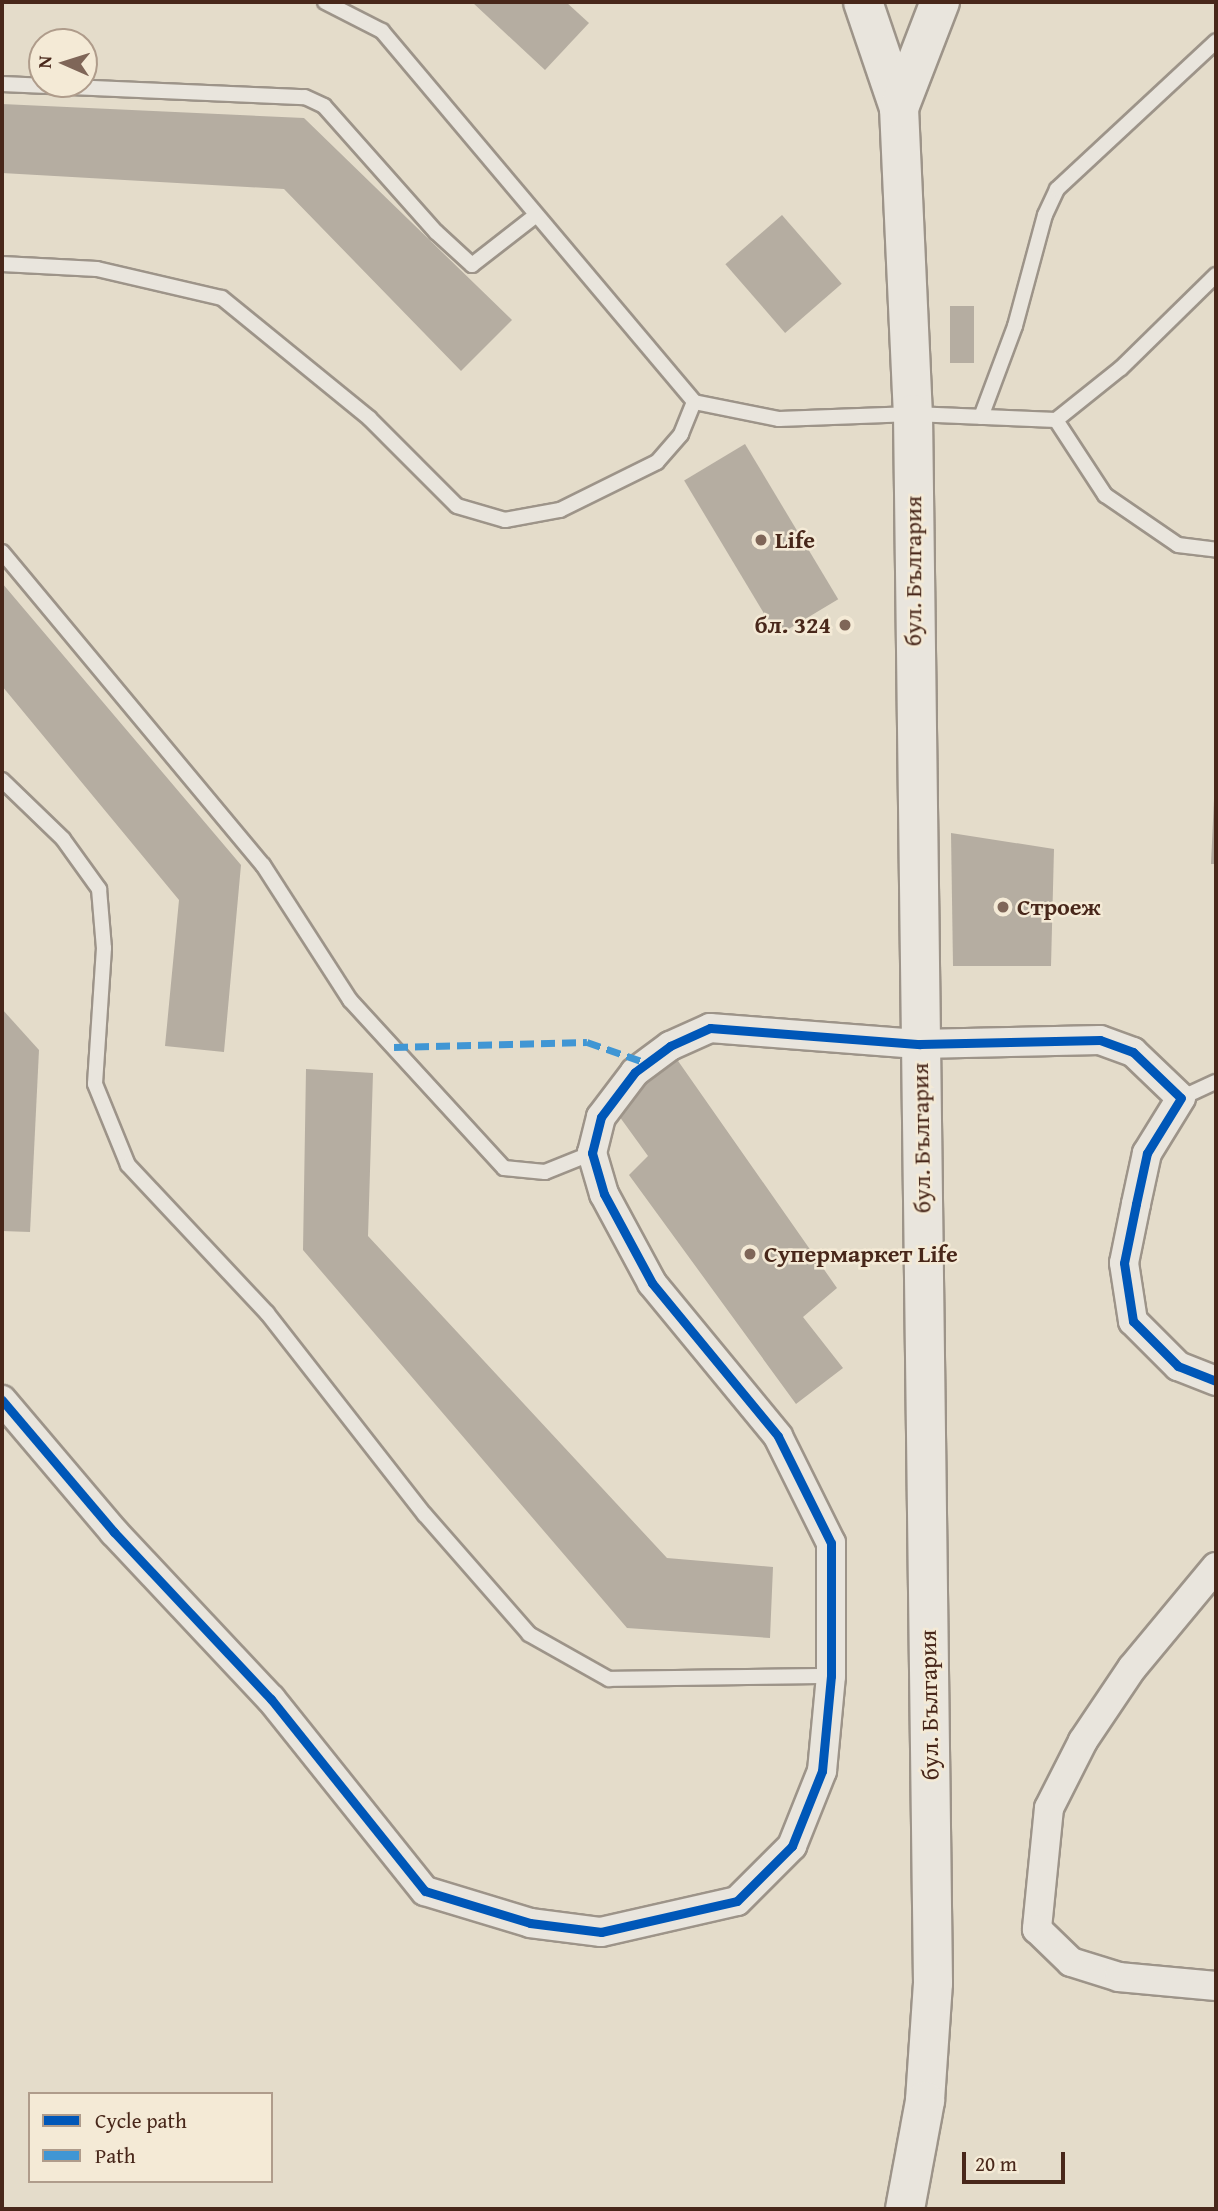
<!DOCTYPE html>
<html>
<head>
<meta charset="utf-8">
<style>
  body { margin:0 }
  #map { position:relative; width:1218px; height:2211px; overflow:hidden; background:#e4dcca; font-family:"Gentium Book Plus",serif }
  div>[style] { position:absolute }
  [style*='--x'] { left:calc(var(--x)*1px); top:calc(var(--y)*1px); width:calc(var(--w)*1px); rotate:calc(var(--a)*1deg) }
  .building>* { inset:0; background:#b5ada1; transform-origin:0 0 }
  .roads { filter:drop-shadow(2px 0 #9d9489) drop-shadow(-2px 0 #9d9489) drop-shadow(0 2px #9d9489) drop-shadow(0 -2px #9d9489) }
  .lane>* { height:14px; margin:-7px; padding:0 7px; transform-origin:7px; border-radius:7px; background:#e9e5dd }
  .street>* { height:28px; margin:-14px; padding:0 14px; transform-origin:14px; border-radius:14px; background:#e9e5dd }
  .secondary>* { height:38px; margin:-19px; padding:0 19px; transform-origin:19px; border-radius:19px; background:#e9e5dd }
  .quiet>* { height:7px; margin-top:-3.5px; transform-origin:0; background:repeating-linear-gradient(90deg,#4096d4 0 14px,transparent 0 21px) }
  .cycleway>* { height:9px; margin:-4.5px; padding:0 4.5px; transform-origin:4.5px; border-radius:4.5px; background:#0057b8 }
  .dots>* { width:19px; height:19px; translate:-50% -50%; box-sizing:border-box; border:4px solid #f4ead6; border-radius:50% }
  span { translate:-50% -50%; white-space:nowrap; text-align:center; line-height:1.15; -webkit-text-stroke:5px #f4ead6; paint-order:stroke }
  .poi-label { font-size:24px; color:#48271a; font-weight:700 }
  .left { translate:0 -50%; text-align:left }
  .right { translate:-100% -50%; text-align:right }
  .street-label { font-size:24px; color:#48271a }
  .frame { position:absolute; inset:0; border:4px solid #48271a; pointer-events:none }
  .legend { position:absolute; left:28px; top:2092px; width:245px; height:91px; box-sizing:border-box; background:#f4ead6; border:2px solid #af9c8b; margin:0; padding:9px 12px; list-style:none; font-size:21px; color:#48271a }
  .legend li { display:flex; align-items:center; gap:14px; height:35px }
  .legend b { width:35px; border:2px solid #af9c8b }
  .north { position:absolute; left:28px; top:28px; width:70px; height:70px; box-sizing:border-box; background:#f4ead6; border:2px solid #af9c8b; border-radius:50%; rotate:273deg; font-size:19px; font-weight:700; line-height:28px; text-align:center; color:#48271a }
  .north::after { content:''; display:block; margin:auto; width:24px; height:32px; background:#7f6658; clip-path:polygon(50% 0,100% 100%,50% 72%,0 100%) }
  .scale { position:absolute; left:962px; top:2152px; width:103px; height:32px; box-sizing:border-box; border:4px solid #48271a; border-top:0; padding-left:9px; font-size:21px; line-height:24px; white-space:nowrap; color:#48271a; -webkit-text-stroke:5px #f4ead6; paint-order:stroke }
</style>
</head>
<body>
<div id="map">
  <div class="building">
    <div style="clip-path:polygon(472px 2px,566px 2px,589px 23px,545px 70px)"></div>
    <div style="clip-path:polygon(2px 104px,304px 118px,512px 320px,461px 371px,284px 189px,2px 173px)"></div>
    <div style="left:782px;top:215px;width:91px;height:75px;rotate:49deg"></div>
    <div style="left:950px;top:306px;width:24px;height:57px"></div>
    <div style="left:745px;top:444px;width:181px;height:71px;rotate:59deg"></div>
    <div style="clip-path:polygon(2px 583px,241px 865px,224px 1052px,165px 1046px,179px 900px,2px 686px)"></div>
    <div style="clip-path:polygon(1214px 799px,1216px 799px,1216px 864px,1211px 864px)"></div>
    <div style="clip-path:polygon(951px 833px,1054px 849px,1051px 966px,953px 966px)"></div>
    <div style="clip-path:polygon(2px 1009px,39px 1050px,30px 1232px,2px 1231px)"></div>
    <div style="clip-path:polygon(676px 1058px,837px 1288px,803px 1317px,843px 1368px,796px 1404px,629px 1175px,648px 1156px,614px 1109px)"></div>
    <div style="clip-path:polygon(306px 1069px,373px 1073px,368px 1236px,667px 1558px,773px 1567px,770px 1638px,627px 1628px,303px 1250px)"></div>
  </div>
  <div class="roads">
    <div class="lane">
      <div style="--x:325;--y:2;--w:64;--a:27"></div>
      <div style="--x:382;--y:31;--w:485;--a:49.9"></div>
      <div style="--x:694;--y:402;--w:87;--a:11.3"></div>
      <div style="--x:779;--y:419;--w:134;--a:-2.1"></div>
      <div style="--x:913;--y:414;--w:143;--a:2.4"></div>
      <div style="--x:1056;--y:420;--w:83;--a:-38.7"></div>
      <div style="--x:1121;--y:368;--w:133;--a:-44.4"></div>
      <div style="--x:2;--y:84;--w:303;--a:2.5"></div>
      <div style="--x:305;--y:97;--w:21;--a:25"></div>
      <div style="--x:324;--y:106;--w:169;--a:48.4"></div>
      <div style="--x:436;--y:232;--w:49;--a:42.5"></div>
      <div style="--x:472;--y:265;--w:80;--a:-37.9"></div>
      <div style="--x:2;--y:264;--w:95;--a:3"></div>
      <div style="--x:97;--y:269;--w:128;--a:13.1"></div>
      <div style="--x:222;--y:298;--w:190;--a:39.2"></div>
      <div style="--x:369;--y:418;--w:124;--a:45"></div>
      <div style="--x:457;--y:506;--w:50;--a:16.3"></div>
      <div style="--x:505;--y:520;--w:56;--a:-10.3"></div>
      <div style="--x:560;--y:510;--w:108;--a:-26.3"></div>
      <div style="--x:657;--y:462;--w:37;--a:-49"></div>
      <div style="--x:681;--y:434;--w:35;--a:-68"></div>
      <div style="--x:981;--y:417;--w:97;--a:-69.5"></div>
      <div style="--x:1015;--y:326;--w:115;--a:-74.9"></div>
      <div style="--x:1045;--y:215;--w:29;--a:-65"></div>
      <div style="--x:1057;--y:189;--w:217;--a:-42.9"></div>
      <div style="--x:1056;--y:420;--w:90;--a:56.8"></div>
      <div style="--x:1105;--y:495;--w:88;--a:34.4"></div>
      <div style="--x:1178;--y:545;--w:38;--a:7"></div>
      <div style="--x:2;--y:552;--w:408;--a:50.2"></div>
      <div style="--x:263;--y:865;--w:161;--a:57.2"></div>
      <div style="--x:350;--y:1000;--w:228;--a:47.5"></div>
      <div style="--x:504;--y:1168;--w:41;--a:5.6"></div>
      <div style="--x:545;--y:1172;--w:51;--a:-22"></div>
      <div style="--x:2;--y:780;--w:85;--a:44"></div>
      <div style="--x:63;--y:839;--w:62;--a:54.2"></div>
      <div style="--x:99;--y:889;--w:59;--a:85.2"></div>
      <div style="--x:104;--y:948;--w:136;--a:93.8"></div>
      <div style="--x:95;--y:1084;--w:87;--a:67.8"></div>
      <div style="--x:128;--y:1165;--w:203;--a:46.8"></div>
      <div style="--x:267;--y:1313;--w:256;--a:52"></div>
      <div style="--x:425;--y:1515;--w:158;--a:48.8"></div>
      <div style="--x:529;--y:1634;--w:92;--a:29.4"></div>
      <div style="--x:609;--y:1679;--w:222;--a:-0.8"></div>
      <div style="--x:1181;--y:1098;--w:38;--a:-25"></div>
    </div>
    <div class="street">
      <div style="--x:2;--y:1400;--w:173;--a:49.7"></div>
      <div style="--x:114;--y:1532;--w:229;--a:46.8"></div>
      <div style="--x:271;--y:1699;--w:246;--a:51.3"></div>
      <div style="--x:425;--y:1891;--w:110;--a:16.9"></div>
      <div style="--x:530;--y:1923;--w:72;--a:7.2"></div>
      <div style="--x:601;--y:1932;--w:139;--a:-12.8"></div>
      <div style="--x:737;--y:1901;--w:78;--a:-45"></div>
      <div style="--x:792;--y:1846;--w:81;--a:-68.2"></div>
      <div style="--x:822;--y:1771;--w:95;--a:-84.6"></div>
      <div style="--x:831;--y:1676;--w:133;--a:-90"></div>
      <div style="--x:831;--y:1543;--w:119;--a:-116.4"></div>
      <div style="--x:778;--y:1436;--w:198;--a:-129.5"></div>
      <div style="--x:652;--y:1283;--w:101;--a:-118.3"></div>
      <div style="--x:604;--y:1194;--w:43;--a:-106.3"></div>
      <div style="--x:592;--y:1153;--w:37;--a:-76"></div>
      <div style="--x:601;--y:1117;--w:56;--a:-52.9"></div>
      <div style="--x:635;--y:1072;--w:44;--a:-36.6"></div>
      <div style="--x:670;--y:1046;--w:44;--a:-24.2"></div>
      <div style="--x:710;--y:1028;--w:211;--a:4.4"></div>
      <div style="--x:920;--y:1044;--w:180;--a:-1.3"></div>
      <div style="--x:1100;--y:1040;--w:35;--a:20"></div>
      <div style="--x:1133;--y:1052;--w:66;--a:43.8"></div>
      <div style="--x:1181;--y:1098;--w:65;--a:121.7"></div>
      <div style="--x:1147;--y:1153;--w:52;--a:102.2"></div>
      <div style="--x:1136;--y:1204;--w:60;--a:101.5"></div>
      <div style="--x:1124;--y:1263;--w:59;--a:81.2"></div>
      <div style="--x:1133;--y:1321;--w:64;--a:45"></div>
      <div style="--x:1178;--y:1366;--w:41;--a:21.5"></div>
      <div style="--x:1216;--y:1567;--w:131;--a:129.7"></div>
      <div style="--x:1132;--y:1668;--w:88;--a:123.9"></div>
      <div style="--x:1083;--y:1741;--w:75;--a:116.9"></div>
      <div style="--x:1049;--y:1808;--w:122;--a:95.7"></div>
      <div style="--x:1037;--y:1929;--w:47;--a:44.1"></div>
      <div style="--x:1071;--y:1962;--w:50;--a:17.4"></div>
      <div style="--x:1119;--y:1977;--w:97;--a:5.3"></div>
    </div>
    <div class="secondary">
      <div style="--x:863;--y:2;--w:112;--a:71.2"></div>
      <div style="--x:899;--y:108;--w:306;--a:87.4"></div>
      <div style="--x:913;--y:414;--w:1569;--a:89.27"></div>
      <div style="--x:933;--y:1983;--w:118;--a:93.9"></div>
      <div style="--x:925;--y:2101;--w:110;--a:100.5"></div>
      <div style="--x:899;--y:108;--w:114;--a:-68.9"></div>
    </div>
  </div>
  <div class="quiet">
    <div style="--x:394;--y:1047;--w:193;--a:-1.5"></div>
    <div style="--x:587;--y:1042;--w:64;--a:19.3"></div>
  </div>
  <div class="cycleway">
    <div style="--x:2;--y:1400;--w:173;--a:49.7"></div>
    <div style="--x:114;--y:1532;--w:229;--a:46.8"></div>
    <div style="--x:271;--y:1699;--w:246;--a:51.3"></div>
    <div style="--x:425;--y:1891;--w:110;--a:16.9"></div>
    <div style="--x:530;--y:1923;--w:72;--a:7.2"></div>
    <div style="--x:601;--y:1932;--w:139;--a:-12.8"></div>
    <div style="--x:737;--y:1901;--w:78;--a:-45"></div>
    <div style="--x:792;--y:1846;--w:81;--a:-68.2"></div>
    <div style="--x:822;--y:1771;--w:95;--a:-84.6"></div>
    <div style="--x:831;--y:1676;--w:133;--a:-90"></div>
    <div style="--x:831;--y:1543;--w:119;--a:-116.4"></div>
    <div style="--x:778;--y:1436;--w:198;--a:-129.5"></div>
    <div style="--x:652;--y:1283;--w:101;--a:-118.3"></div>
    <div style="--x:604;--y:1194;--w:43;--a:-106.3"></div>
    <div style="--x:592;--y:1153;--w:37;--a:-76"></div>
    <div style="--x:601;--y:1117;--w:56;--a:-52.9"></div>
    <div style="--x:635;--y:1072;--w:44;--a:-36.6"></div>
    <div style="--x:670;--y:1046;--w:44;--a:-24.2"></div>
    <div style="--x:710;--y:1028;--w:211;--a:4.4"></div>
    <div style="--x:920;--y:1044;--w:180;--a:-1.3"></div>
    <div style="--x:1100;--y:1040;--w:35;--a:20"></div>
    <div style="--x:1133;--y:1052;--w:66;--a:43.8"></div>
    <div style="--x:1181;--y:1098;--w:65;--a:121.7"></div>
    <div style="--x:1147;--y:1153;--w:52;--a:102.2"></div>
    <div style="--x:1136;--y:1204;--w:60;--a:101.5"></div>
    <div style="--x:1124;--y:1263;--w:59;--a:81.2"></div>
    <div style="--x:1133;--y:1321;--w:64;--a:45"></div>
    <div style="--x:1178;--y:1366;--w:41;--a:21.5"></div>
  </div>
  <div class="dots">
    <div style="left:761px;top:540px;background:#7f6658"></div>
    <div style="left:845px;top:625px;background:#7f6658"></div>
    <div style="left:1003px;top:907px;background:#7f6658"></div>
    <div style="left:750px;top:1254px;background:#7f6658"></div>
  </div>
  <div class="poi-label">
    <span class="left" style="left:775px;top:540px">Life</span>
    <span class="right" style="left:831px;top:625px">бл. 324</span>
    <span class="left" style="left:1017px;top:907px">Строеж</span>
    <span class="left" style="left:764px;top:1254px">Супермаркет Life</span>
  </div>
  <div class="street-label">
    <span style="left:913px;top:571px;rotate:-90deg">бул. България</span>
    <span style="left:921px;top:1138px;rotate:-91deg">бул. България</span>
    <span style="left:929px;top:1705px;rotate:-91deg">бул. България</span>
  </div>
  <div class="frame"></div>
  <ul class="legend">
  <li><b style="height:9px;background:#0057b8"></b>Cycle path</li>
  <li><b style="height:9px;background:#4096d4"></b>Path</li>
  </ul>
  <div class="north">N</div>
  <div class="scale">20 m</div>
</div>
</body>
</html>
